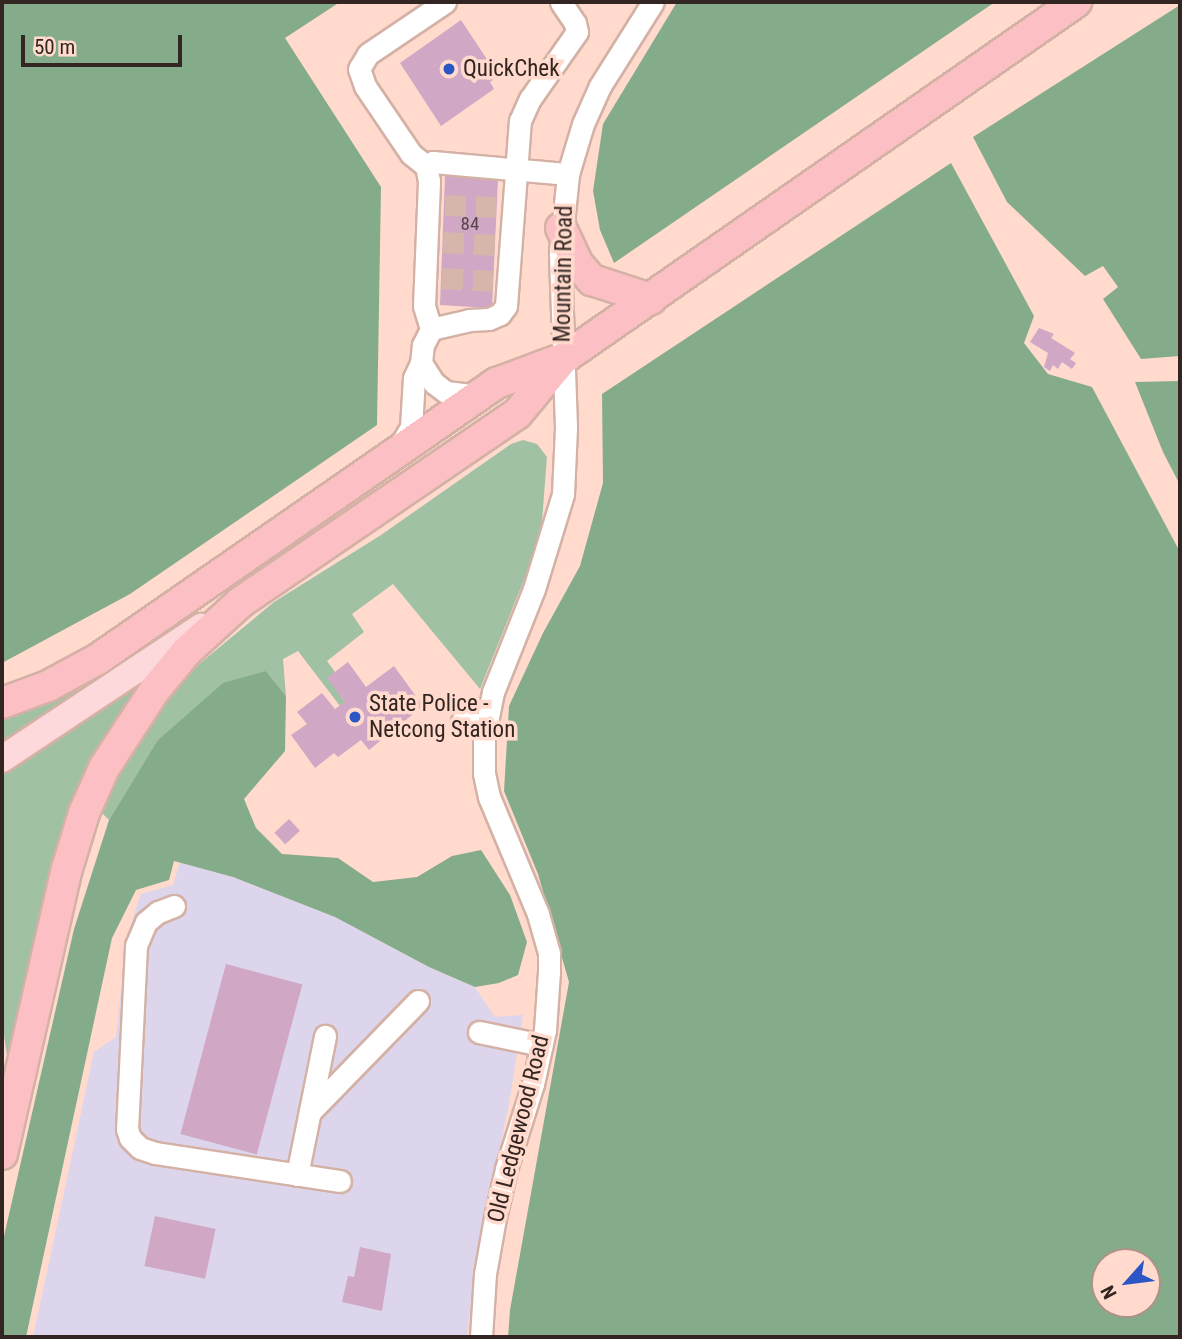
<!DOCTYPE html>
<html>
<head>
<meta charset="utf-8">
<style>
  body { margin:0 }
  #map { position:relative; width:1182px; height:1339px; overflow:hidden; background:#ffdacd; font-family:"Roboto Condensed",sans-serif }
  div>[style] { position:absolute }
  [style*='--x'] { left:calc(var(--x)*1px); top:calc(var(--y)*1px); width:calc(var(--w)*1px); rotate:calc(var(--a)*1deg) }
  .industrial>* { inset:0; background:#dcd5eb }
  .green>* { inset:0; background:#a1c1a5 }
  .forest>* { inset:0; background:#85ac8a }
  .building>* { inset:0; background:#d0a7c5; transform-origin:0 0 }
  .minor-tunnel>* { height:21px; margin-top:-10.5px; transform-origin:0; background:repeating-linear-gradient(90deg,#d6b6ab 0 21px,transparent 0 31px) }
  .roads { filter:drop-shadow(2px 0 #d4b1a5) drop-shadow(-2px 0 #d4b1a5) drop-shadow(0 2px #d4b1a5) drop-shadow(0 -2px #d4b1a5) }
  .minor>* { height:21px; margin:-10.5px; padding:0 10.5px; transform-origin:10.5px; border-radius:10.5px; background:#fff }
  .major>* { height:26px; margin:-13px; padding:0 13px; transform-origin:13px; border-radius:13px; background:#fdd9dc }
  .highway>* { height:30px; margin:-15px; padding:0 15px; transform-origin:15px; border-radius:15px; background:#fcc0c4 }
  .dots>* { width:19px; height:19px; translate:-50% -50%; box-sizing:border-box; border:4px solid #ffdacd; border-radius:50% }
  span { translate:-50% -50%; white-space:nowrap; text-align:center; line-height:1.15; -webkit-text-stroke:7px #ffdacd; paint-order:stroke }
  .number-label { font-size:19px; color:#5a464a }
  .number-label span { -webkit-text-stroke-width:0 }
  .poi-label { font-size:23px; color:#332521 }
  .left { translate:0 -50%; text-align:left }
  .street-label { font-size:23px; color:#332521 }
  .frame { position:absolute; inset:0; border:4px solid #332521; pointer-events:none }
  .north { position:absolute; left:1091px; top:1248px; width:70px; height:70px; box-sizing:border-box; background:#ffdacd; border:2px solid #ad9288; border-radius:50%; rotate:242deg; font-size:19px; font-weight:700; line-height:28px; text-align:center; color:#332521 }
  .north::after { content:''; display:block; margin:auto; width:24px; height:32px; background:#2c55c5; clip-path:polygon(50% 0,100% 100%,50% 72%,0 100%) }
  .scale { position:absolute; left:21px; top:35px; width:161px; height:32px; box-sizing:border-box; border:4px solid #332521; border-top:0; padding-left:9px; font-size:21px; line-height:24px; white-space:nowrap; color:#332521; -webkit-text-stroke:5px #ffdacd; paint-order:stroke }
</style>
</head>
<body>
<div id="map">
  <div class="industrial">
    <div style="clip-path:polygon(180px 862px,233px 877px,335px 917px,429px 967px,475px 987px,495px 1017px,523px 1015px,509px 1104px,475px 1265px,467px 1337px,33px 1337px,94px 1052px,116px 1037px,127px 936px,141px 894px,173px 885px)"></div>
  </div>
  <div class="green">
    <div style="clip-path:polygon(523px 440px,537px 444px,547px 457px,542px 521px,530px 565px,480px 689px,393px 584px,352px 614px,364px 632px,327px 661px,335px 672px,328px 678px,345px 702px,340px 706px,298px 651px,283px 659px,286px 696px,266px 671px,157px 741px,109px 820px,100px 811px,123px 760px,173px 688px,204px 660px,274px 602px,381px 535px,511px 444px)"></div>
    <div style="clip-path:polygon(137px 683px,140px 687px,89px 769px,7px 1056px,2px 1022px,2px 776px)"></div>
    <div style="clip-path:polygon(77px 690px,77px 691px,2px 742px,2px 717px)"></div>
  </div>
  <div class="forest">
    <div style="clip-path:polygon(2px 2px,340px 2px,285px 38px,381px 187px,377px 425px,130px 594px,2px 663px)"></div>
    <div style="clip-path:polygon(677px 2px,995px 2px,614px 263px,600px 230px,593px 191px,603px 124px)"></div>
    <div style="clip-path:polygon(1180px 5px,1180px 356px,1141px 359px,1103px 299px,1118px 287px,1103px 266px,1085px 276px,1007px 202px,973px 137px)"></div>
    <div style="clip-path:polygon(evenodd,951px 163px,1034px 316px,1024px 343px,1048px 374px,1092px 387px,1180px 552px,1180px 1337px,508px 1337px,510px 1310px,569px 982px,538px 874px,504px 791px,509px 706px,543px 633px,580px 566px,603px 483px,602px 394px,951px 163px,1147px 1262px,1147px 1304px,1105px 1304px,1105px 1262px,1147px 1262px)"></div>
    <div style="clip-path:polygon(1180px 381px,1180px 485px,1163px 452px,1135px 382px)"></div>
    <div style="clip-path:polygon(266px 671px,286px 696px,285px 751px,244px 799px,256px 828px,282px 854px,338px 858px,373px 882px,417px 877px,452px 856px,481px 850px,510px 895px,527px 942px,518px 975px,499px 983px,475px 987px,429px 967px,335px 917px,233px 877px,174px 861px,169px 880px,136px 890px,112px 938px,26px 1337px,2px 1337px,2px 1245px,74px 929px,109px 820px,157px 741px,223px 683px)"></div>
  </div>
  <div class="building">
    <div style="clip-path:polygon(461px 20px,498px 76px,490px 82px,494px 89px,441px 126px,400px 63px)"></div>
    <div style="clip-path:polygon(448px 174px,498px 179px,492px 307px,488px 308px,440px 305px,445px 177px)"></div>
    <div style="clip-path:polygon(1039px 328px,1054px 334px,1051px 338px,1075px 353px,1070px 359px,1076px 363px,1072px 369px,1062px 362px,1058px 369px,1053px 365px,1050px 371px,1044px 367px,1048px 353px,1030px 342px)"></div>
    <div style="clip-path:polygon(348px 662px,366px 687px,394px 666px,423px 706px,369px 750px,361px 740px,338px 757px,334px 753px,315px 768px,291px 735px,307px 724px,297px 712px,322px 693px,335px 709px,345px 702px,327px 678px)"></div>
    <div style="left:289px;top:819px;width:16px;height:20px;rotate:47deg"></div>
    <div style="left:226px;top:964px;width:79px;height:176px;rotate:15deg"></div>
    <div style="left:155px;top:1216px;width:62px;height:51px;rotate:12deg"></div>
    <div style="clip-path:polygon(360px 1247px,391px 1254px,382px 1311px,342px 1302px,348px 1276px,354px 1277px)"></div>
  </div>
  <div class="minor-tunnel">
    <div style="--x:445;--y:205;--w:51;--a:2.2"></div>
    <div style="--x:443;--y:242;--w:52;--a:3.3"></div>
    <div style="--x:442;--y:278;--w:51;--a:3.4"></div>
  </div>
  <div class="roads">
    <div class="minor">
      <div style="--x:426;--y:166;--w:8;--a:-30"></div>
      <div style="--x:433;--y:162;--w:136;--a:5.1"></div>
      <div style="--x:431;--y:329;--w:24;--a:-107"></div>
      <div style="--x:424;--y:306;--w:125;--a:-87.7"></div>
      <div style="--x:429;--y:181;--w:15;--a:-101"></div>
      <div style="--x:426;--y:166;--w:19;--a:-141"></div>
      <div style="--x:411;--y:154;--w:82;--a:-124.1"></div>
      <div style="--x:365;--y:86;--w:18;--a:-109"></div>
      <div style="--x:359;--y:69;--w:17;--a:-59"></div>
      <div style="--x:368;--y:54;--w:93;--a:-34"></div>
      <div style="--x:421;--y:363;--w:18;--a:-84"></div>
      <div style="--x:423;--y:345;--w:18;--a:-63"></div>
      <div style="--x:431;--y:329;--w:39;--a:-13"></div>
      <div style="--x:469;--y:320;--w:20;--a:-3"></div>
      <div style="--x:489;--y:319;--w:12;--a:-24"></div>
      <div style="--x:500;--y:314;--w:10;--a:-53"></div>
      <div style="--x:506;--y:306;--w:186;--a:-85.7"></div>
      <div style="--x:520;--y:121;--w:24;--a:-66"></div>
      <div style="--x:530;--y:99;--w:82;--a:-55"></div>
      <div style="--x:577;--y:32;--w:9;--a:-103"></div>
      <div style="--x:575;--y:23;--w:25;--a:-124"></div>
      <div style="--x:398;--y:449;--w:26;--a:-59"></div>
      <div style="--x:411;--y:427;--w:49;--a:-86.5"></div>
      <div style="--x:414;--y:378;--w:17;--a:-65"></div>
      <div style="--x:421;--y:363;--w:24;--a:57"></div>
      <div style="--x:434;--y:383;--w:15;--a:37"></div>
      <div style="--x:446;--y:392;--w:31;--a:7"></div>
      <div style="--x:462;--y:721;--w:25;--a:12"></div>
      <div style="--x:174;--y:906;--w:17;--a:159"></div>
      <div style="--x:158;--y:912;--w:16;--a:140"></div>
      <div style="--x:146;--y:922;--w:26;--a:113"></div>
      <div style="--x:136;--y:946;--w:183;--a:92.8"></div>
      <div style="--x:127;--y:1129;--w:9;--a:72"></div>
      <div style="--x:130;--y:1138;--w:14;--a:45"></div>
      <div style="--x:140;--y:1148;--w:16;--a:18"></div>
      <div style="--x:155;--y:1153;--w:187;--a:8.6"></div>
      <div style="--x:479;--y:1032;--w:64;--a:11.7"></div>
      <div style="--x:310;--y:1112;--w:155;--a:-45.8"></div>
      <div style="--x:297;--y:1175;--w:142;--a:-78.6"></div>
      <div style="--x:481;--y:1337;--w:63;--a:-86.4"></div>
      <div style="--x:485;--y:1274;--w:57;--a:-79.9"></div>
      <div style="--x:495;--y:1218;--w:50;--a:-77.3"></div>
      <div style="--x:506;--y:1169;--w:89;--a:-72.4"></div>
      <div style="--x:533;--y:1084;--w:55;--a:-77.5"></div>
      <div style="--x:545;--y:1030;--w:58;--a:-86.1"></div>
      <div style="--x:549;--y:972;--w:19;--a:-90"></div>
      <div style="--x:549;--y:953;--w:41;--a:-105.8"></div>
      <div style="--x:538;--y:914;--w:127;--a:-112.7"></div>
      <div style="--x:489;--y:797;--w:25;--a:-102"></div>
      <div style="--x:484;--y:773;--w:36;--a:-90"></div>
      <div style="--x:484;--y:737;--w:46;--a:-78.7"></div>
      <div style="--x:493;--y:692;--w:111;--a:-68.3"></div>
      <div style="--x:534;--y:589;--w:99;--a:-73"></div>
      <div style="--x:563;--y:494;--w:67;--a:-87.4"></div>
      <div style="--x:566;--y:427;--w:175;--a:-92"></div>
      <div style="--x:560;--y:252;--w:78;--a:-84.1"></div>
      <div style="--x:568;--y:174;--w:52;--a:-73.3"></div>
      <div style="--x:583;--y:124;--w:42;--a:-65.9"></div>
      <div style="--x:600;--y:86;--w:99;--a:-57.8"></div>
    </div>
    <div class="major">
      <div style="--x:2;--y:759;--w:239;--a:-33.6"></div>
    </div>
    <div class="highway">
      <div style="--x:561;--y:228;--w:38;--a:65"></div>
      <div style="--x:577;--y:263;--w:23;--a:49"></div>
      <div style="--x:592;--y:280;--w:62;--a:17.9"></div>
      <div style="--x:2;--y:703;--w:49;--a:-20.3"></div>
      <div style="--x:48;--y:686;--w:57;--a:-28.4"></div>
      <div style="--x:98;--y:659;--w:485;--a:-34.7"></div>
      <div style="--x:497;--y:383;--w:72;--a:-20.5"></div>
      <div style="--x:564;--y:358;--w:624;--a:-34.81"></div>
      <div style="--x:2;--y:1154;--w:292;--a:-77.2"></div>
      <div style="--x:67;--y:869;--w:59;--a:-73.1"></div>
      <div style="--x:84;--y:813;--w:49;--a:-66"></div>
      <div style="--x:104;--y:768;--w:92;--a:-57"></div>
      <div style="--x:154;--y:691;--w:50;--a:-50.6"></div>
      <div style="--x:186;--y:652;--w:74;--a:-42.3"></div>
      <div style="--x:241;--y:602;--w:334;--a:-34.3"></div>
      <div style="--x:517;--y:414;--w:69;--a:-50.3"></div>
    </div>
  </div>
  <div class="dots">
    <div style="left:449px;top:69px;background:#2c55c5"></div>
    <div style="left:355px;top:717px;background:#2c55c5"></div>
  </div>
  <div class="number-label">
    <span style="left:470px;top:224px">84</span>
  </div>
  <div class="poi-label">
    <span class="left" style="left:463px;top:69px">QuickChek</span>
    <span class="left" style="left:369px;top:717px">State Police -<br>Netcong Station</span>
  </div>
  <div class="street-label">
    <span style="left:564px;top:274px;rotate:-89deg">Mountain Road</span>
    <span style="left:519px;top:1129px;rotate:-76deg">Old Ledgewood Road</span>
  </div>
  <div class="frame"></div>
  <div class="north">N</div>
  <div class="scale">50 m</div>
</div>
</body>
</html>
